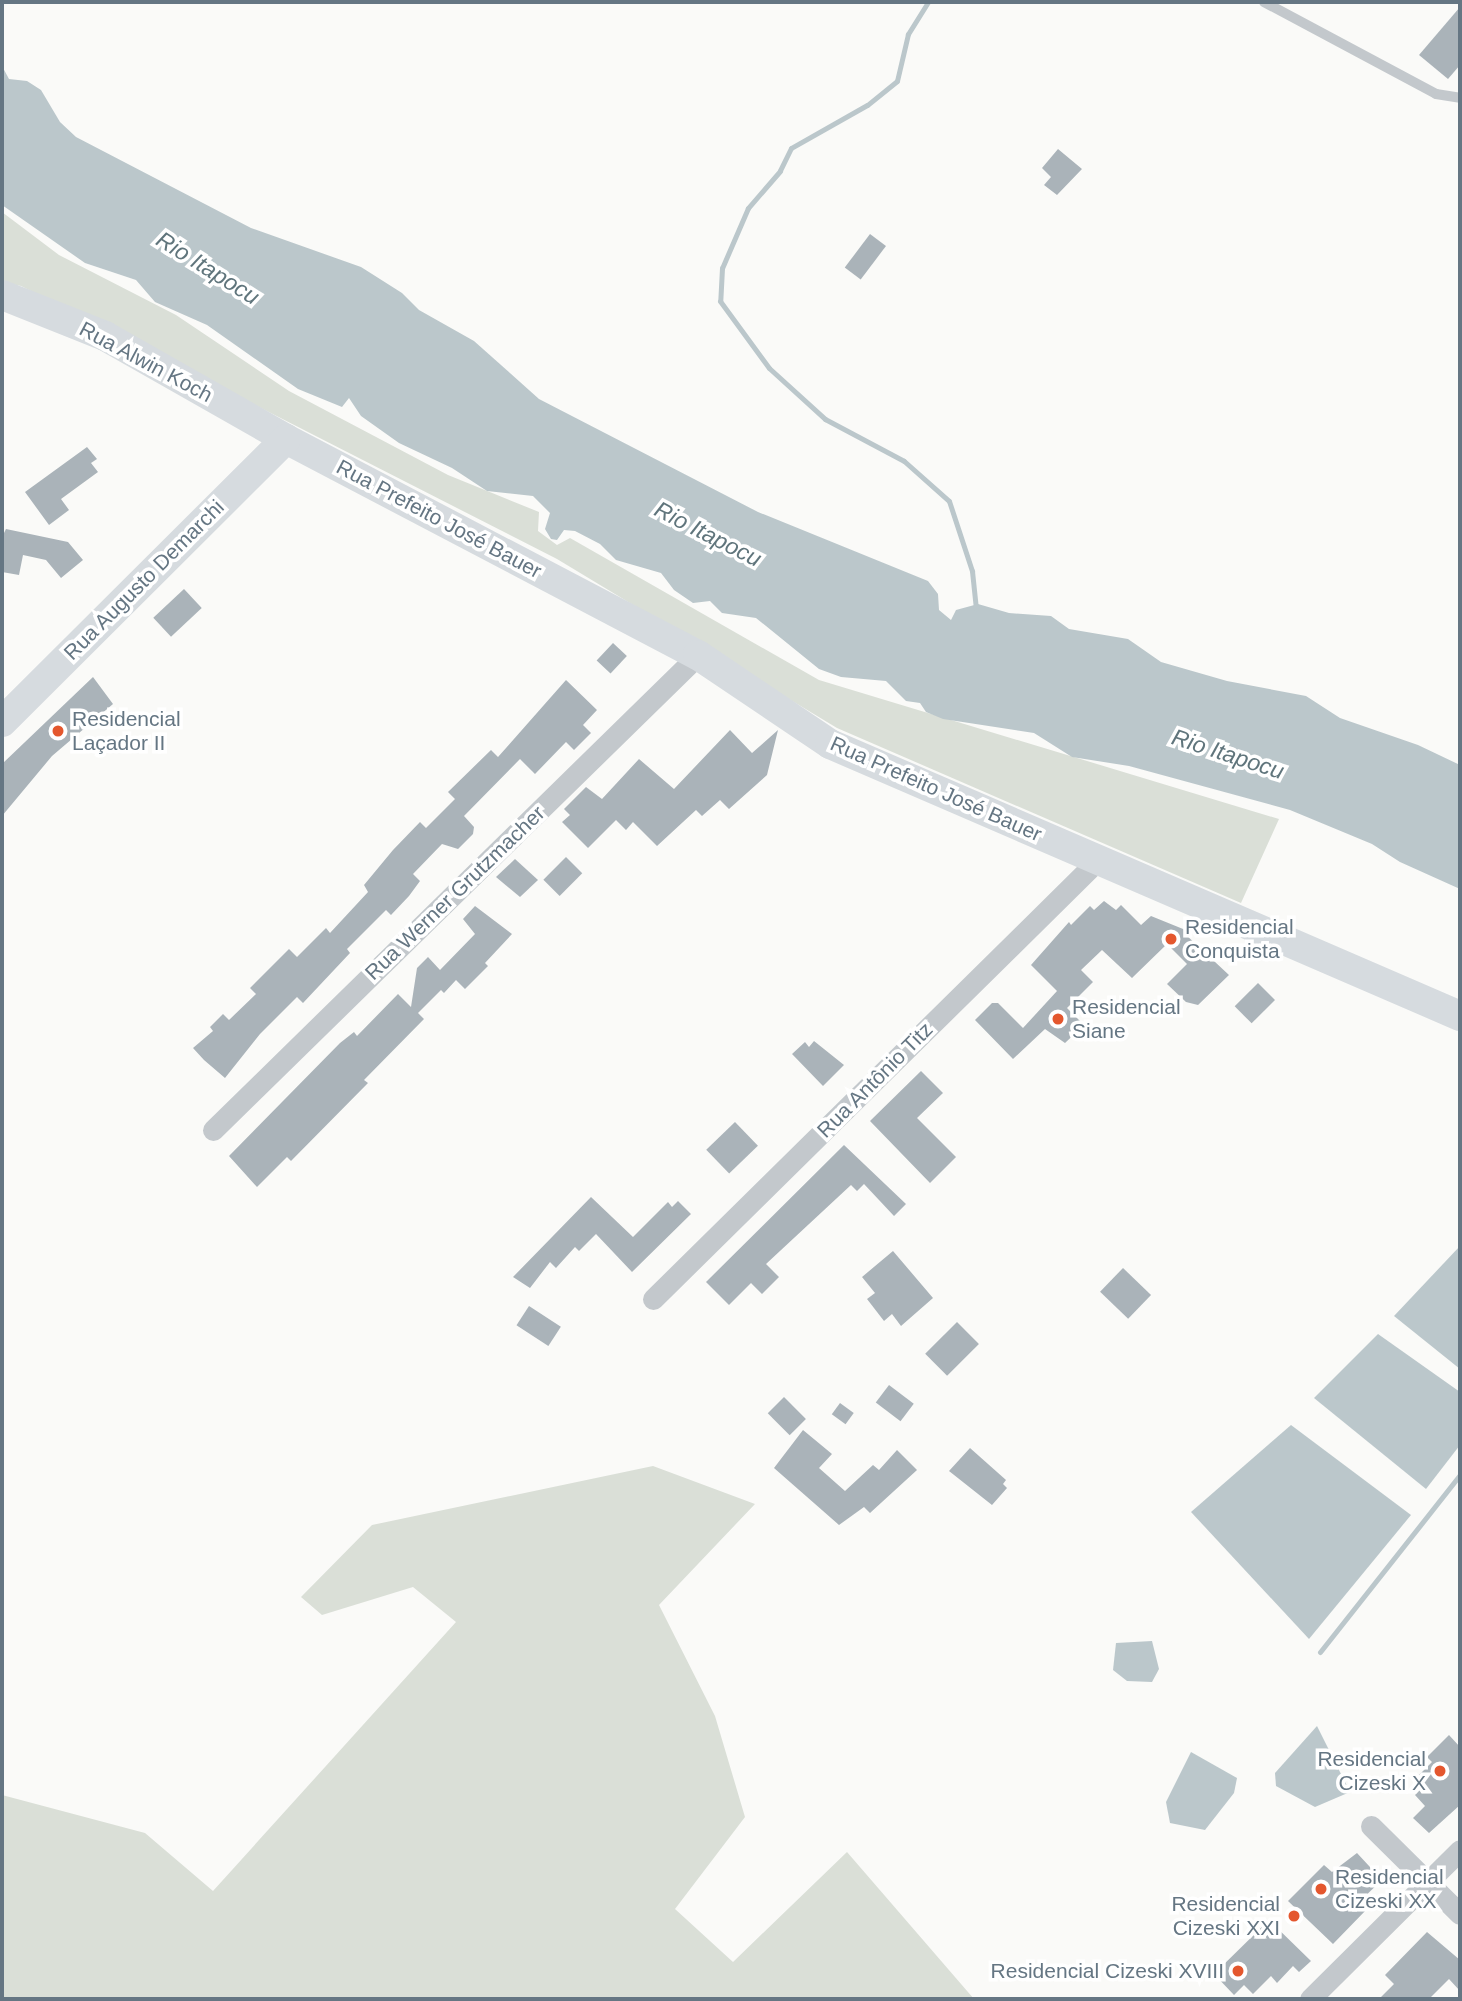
<!DOCTYPE html>
<html>
<head>
<meta charset="utf-8">
<style>
  body { margin:0 }
  #map { position:relative; width:1462px; height:2001px; overflow:hidden; background:#fafaf8; font-family:Helvetica,sans-serif }
  div>[style] { position:absolute }
  [style*='--x'] { left:calc(var(--x)*1px); top:calc(var(--y)*1px); width:calc(var(--w)*1px); rotate:calc(var(--a)*1deg) }
  .green>* { inset:0; background:#dadfd7 }
  .water>* { inset:0; background:#bbc7cb }
  .stream>* { height:5px; margin:-2.5px; padding:0 2.5px; transform-origin:2.5px; border-radius:2.5px; background:#bbc7cb }
  .building>* { inset:0; background:#aab3b9; transform-origin:0 0 }
  .lane>* { height:10px; margin:-5px; padding:0 5px; transform-origin:5px; border-radius:5px; background:#c3c8cc }
  .street>* { height:21px; margin:-10.5px; padding:0 10.5px; transform-origin:10.5px; border-radius:10.5px; background:#c3c8cc }
  .secondary>* { height:30px; margin:-15px; padding:0 15px; transform-origin:15px; border-radius:15px; background:#d6dbdf }
  .dots>* { width:19px; height:19px; translate:-50% -50%; box-sizing:border-box; border:4px solid #fff; border-radius:50% }
  span { translate:-50% -50%; white-space:nowrap; text-align:center; line-height:1.15; -webkit-text-stroke:7px #fff; paint-order:stroke }
  .street-label { font-size:21px; color:#657683 }
  .poi-label { font-size:21px; color:#657683 }
  .left { translate:0 -50%; text-align:left }
  .right { translate:-100% -50%; text-align:right }
  .water-label { font-size:23px; color:#60757c; font-style:italic }
  .frame { position:absolute; inset:0; border:4px solid #657683; pointer-events:none }
</style>
</head>
<body>
<div id="map">
  <div class="green">
    <div style="clip-path:polygon(2px 212px,59px 255px,176px 315px,289px 391px,448px 475px,539px 512px,538px 531px,557px 545px,570px 538px,819px 680px,1279px 819px,1241px 903px,837px 728px,557px 559px,102px 327px,21px 286px,2px 282px)"></div>
    <div style="clip-path:polygon(653px 1466px,755px 1504px,659px 1605px,715px 1716px,745px 1817px,675px 1909px,733px 1962px,847px 1852px,974px 1999px,2px 1999px,2px 1795px,145px 1833px,213px 1891px,456px 1622px,413px 1587px,322px 1615px,301px 1597px,372px 1525px)"></div>
  </div>
  <div class="water">
    <div style="clip-path:polygon(2px 66px,9px 79px,27px 81px,41px 90px,60px 122px,76px 137px,251px 228px,361px 267px,402px 293px,419px 310px,474px 341px,539px 399px,758px 512px,928px 581px,938px 594px,939px 610px,951px 620px,956px 610px,978px 604px,1009px 613px,1051px 616px,1069px 629px,1128px 639px,1161px 662px,1227px 681px,1306px 696px,1340px 718px,1418px 745px,1460px 765px,1460px 889px,1400px 862px,1372px 844px,1290px 810px,1129px 766px,1072px 757px,1034px 733px,943px 719px,926px 712px,920px 703px,906px 701px,886px 681px,841px 677px,819px 669px,756px 618px,722px 613px,710px 601px,693px 603px,674px 590px,661px 573px,616px 560px,600px 544px,575px 531px,564px 530px,557px 540px,551px 539px,545px 529px,550px 513px,533px 496px,487px 491px,452px 468px,399px 443px,361px 416px,349px 398px,342px 407px,298px 389px,207px 325px,155px 302px,136px 280px,85px 263px,2px 205px)"></div>
    <div style="clip-path:polygon(1460px 1246px,1460px 1369px,1394px 1316px)"></div>
    <div style="clip-path:polygon(1378px 1334px,1460px 1392px,1460px 1445px,1426px 1489px,1314px 1398px)"></div>
    <div style="clip-path:polygon(1291px 1425px,1411px 1515px,1309px 1639px,1191px 1512px)"></div>
    <div style="clip-path:polygon(1152px 1641px,1159px 1669px,1152px 1682px,1127px 1681px,1113px 1670px,1116px 1643px)"></div>
    <div style="clip-path:polygon(1317px 1726px,1350px 1792px,1315px 1807px,1276px 1786px,1275px 1773px)"></div>
    <div style="clip-path:polygon(1191px 1752px,1237px 1778px,1234px 1793px,1205px 1830px,1170px 1823px,1166px 1802px)"></div>
  </div>
  <div class="stream">
    <div style="--x:928;--y:2;--w:38;--a:122"></div>
    <div style="--x:908;--y:34;--w:48;--a:103.2"></div>
    <div style="--x:897;--y:81;--w:38;--a:141"></div>
    <div style="--x:867;--y:105;--w:87;--a:150.5"></div>
    <div style="--x:791;--y:148;--w:25;--a:116"></div>
    <div style="--x:780;--y:171;--w:49;--a:130.9"></div>
    <div style="--x:748;--y:208;--w:65;--a:113.4"></div>
    <div style="--x:722;--y:268;--w:33;--a:93"></div>
    <div style="--x:720;--y:301;--w:83;--a:53.8"></div>
    <div style="--x:769;--y:368;--w:76;--a:42.3"></div>
    <div style="--x:825;--y:419;--w:89;--a:28"></div>
    <div style="--x:904;--y:461;--w:60;--a:41.6"></div>
    <div style="--x:949;--y:501;--w:74;--a:71.8"></div>
    <div style="--x:972;--y:571;--w:38;--a:84"></div>
    <div style="--x:1320;--y:1652;--w:226;--a:-51.7"></div>
  </div>
  <div class="building">
    <div style="clip-path:polygon(1460px 7px,1460px 65px,1448px 79px,1419px 55px)"></div>
    <div style="clip-path:polygon(1058px 149px,1082px 169px,1057px 195px,1044px 185px,1051px 177px,1042px 168px)"></div>
    <div style="left:870px;top:234px;width:20px;height:42px;rotate:37deg"></div>
    <div style="clip-path:polygon(87px 447px,97px 459px,91px 463px,98px 472px,61px 499px,69px 510px,49px 525px,25px 492px)"></div>
    <div style="clip-path:polygon(6px 529px,68px 542px,83px 560px,61px 578px,46px 560px,23px 555px,19px 575px,2px 572px,2px 537px)"></div>
    <div style="left:184px;top:589px;width:26px;height:42px;rotate:47deg"></div>
    <div style="left:613px;top:643px;width:19px;height:24px;rotate:43deg"></div>
    <div style="clip-path:polygon(93px 677px,113px 704px,52px 756px,2px 816px,2px 764px)"></div>
    <div style="clip-path:polygon(566px 680px,597px 710px,583px 725px,591px 733px,574px 750px,566px 742px,535px 774px,520px 759px,464px 816px,474px 827px,473px 834px,458px 849px,442px 844px,413px 874px,420px 881px,409px 896px,391px 915px,386px 910px,347px 949px,350px 953px,303px 1003px,297px 997px,260px 1034px,225px 1078px,204px 1060px,193px 1048px,213px 1031px,210px 1027px,223px 1014px,229px 1020px,256px 994px,250px 988px,289px 949px,297px 957px,326px 928px,330px 933px,368px 892px,364px 885px,393px 850px,420px 822px,426px 828px,455px 799px,448px 792px,491px 750px,498px 757px)"></div>
    <div style="clip-path:polygon(730px 730px,752px 753px,778px 730px,767px 775px,729px 809px,720px 800px,702px 816px,696px 810px,657px 846px,633px 822px,626px 830px,616px 820px,588px 848px,562px 822px,570px 815px,564px 809px,586px 787px,602px 799px,639px 759px,674px 789px)"></div>
    <div style="left:566px;top:857px;width:23px;height:32px;rotate:45deg"></div>
    <div style="clip-path:polygon(515px 859px,538px 880px,520px 897px,496px 877px)"></div>
    <div style="clip-path:polygon(1104px 901px,1116px 910px,1121px 905px,1141px 925px,1151px 916px,1188px 931px,1185px 934px,1229px 975px,1198px 1005px,1186px 1002px,1167px 984px,1187px 964px,1167px 944px,1132px 978px,1102px 950px,1081px 970px,1093px 982px,1067px 1008px,1084px 1025px,1065px 1043px,1045px 1029px,1013px 1059px,975px 1020px,992px 1003px,998px 1003px,1023px 1028px,1057px 991px,1031px 965px,1069px 922px,1071px 925px,1090px 906px,1094px 910px)"></div>
    <div style="clip-path:polygon(475px 906px,512px 934px,485px 963px,488px 966px,465px 989px,456px 980px,444px 993px,441px 990px,418px 1013px,424px 1019px,364px 1080px,368px 1083px,291px 1161px,287px 1157px,257px 1187px,229px 1156px,340px 1043px,354px 1032px,357px 1036px,398px 994px,411px 1007px,417px 968px,428px 957px,440px 970px,475px 934px,463px 919px)"></div>
    <div style="left:1258px;top:983px;width:24px;height:33px;rotate:45deg"></div>
    <div style="clip-path:polygon(814px 1041px,844px 1065px,823px 1086px,792px 1054px,805px 1042px,809px 1047px)"></div>
    <div style="clip-path:polygon(921px 1071px,943px 1093px,917px 1118px,956px 1157px,930px 1183px,870px 1121px)"></div>
    <div style="left:735px;top:1122px;width:33px;height:40px;rotate:46deg"></div>
    <div style="clip-path:polygon(844px 1145px,906px 1204px,894px 1216px,864px 1184px,857px 1191px,851px 1185px,766px 1264px,779px 1277px,762px 1294px,751px 1283px,729px 1305px,706px 1282px)"></div>
    <div style="clip-path:polygon(591px 1197px,633px 1237px,668px 1202px,672px 1207px,678px 1201px,691px 1214px,632px 1272px,596px 1234px,579px 1251px,575px 1247px,556px 1268px,550px 1262px,530px 1288px,513px 1277px)"></div>
    <div style="clip-path:polygon(893px 1251px,933px 1298px,901px 1326px,892px 1314px,884px 1321px,867px 1299px,875px 1293px,862px 1277px)"></div>
    <div style="left:1123px;top:1268px;width:39px;height:33px;rotate:44deg"></div>
    <div style="left:529px;top:1306px;width:38px;height:23px;rotate:33deg"></div>
    <div style="left:957px;top:1322px;width:31px;height:45px;rotate:45deg"></div>
    <div style="left:889px;top:1385px;width:31px;height:22px;rotate:37deg"></div>
    <div style="left:784px;top:1397px;width:31px;height:23px;rotate:45deg"></div>
    <div style="left:840px;top:1403px;width:17px;height:14px;rotate:36deg"></div>
    <div style="clip-path:polygon(803px 1430px,832px 1454px,819px 1468px,845px 1491px,873px 1465px,879px 1470px,897px 1450px,917px 1470px,870px 1513px,864px 1507px,839px 1525px,774px 1468px)"></div>
    <div style="clip-path:polygon(970px 1448px,1006px 1480px,1003px 1484px,1007px 1488px,992px 1505px,949px 1471px)"></div>
    <div style="clip-path:polygon(1449px 1735px,1460px 1747px,1460px 1805px,1429px 1833px,1413px 1818px,1425px 1806px,1415px 1795px,1422px 1788px,1419px 1775px,1432px 1762px,1427px 1757px)"></div>
    <div style="clip-path:polygon(1357px 1853px,1382px 1880px,1360px 1901px,1367px 1909px,1333px 1944px,1288px 1901px,1324px 1865px,1332px 1872px)"></div>
    <div style="clip-path:polygon(1269px 1920px,1311px 1961px,1299px 1972px,1293px 1966px,1277px 1983px,1271px 1976px,1253px 1994px,1244px 1985px,1234px 1995px,1214px 1974px)"></div>
    <div style="clip-path:polygon(1427px 1932px,1460px 1960px,1460px 1991px,1449px 1979px,1429px 1999px,1379px 1999px,1394px 1984px,1385px 1975px)"></div>
  </div>
  <div class="lane">
    <div style="--x:1264;--y:2;--w:195;--a:28.1"></div>
    <div style="--x:1436;--y:94;--w:24;--a:9"></div>
  </div>
  <div class="street">
    <div style="--x:213;--y:1130;--w:679;--a:-44.4"></div>
    <div style="--x:653;--y:1299;--w:625;--a:-44.61"></div>
    <div style="--x:1371;--y:1826;--w:125;--a:44.7"></div>
    <div style="--x:1310;--y:1999;--w:211;--a:-44.8"></div>
  </div>
  <div class="secondary">
    <div style="--x:2;--y:295;--w:111;--a:21.7"></div>
    <div style="--x:105;--y:336;--w:208;--a:29.6"></div>
    <div style="--x:286;--y:439;--w:465;--a:27.7"></div>
    <div style="--x:698;--y:655;--w:159;--a:34"></div>
    <div style="--x:830;--y:744;--w:686;--a:23.35"></div>
    <div style="--x:2;--y:722;--w:401;--a:-44.9"></div>
  </div>
  <div class="dots">
    <div style="left:58px;top:731px;background:#e4572e"></div>
    <div style="left:1171px;top:939px;background:#e4572e"></div>
    <div style="left:1058px;top:1019px;background:#e4572e"></div>
    <div style="left:1440px;top:1771px;background:#e4572e"></div>
    <div style="left:1321px;top:1889px;background:#e4572e"></div>
    <div style="left:1294px;top:1916px;background:#e4572e"></div>
    <div style="left:1238px;top:1971px;background:#e4572e"></div>
  </div>
  <div class="street-label">
    <span style="left:146px;top:362px;rotate:28deg">Rua Alwin Koch</span>
    <span style="left:439px;top:519px;rotate:28deg">Rua Prefeito José Bauer</span>
    <span style="left:144px;top:580px;rotate:-45deg">Rua Augusto Demarchi</span>
    <span style="left:936px;top:789px;rotate:24deg">Rua Prefeito José Bauer</span>
    <span style="left:455px;top:893px;rotate:-44deg">Rua Werner Grutzmacher</span>
    <span style="left:875px;top:1080px;rotate:-45deg">Rua Antônio Titz</span>
  </div>
  <div class="poi-label">
    <span class="left" style="left:72px;top:731px">Residencial<br>Laçador II</span>
    <span class="left" style="left:1185px;top:939px">Residencial<br>Conquista</span>
    <span class="left" style="left:1072px;top:1019px">Residencial<br>Siane</span>
    <span class="right" style="left:1426px;top:1771px">Residencial<br>Cizeski X</span>
    <span class="left" style="left:1335px;top:1889px">Residencial<br>Cizeski XX</span>
    <span class="right" style="left:1280px;top:1916px">Residencial<br>Cizeski XXI</span>
    <span class="right" style="left:1224px;top:1971px">Residencial Cizeski XVIII</span>
  </div>
  <div class="water-label">
    <span style="left:208px;top:268px;rotate:32deg">Rio Itapocu</span>
    <span style="left:708px;top:534px;rotate:27deg">Rio Itapocu</span>
    <span style="left:1228px;top:754px;rotate:18deg">Rio Itapocu</span>
  </div>
  <div class="frame"></div>
</div>
</body>
</html>
